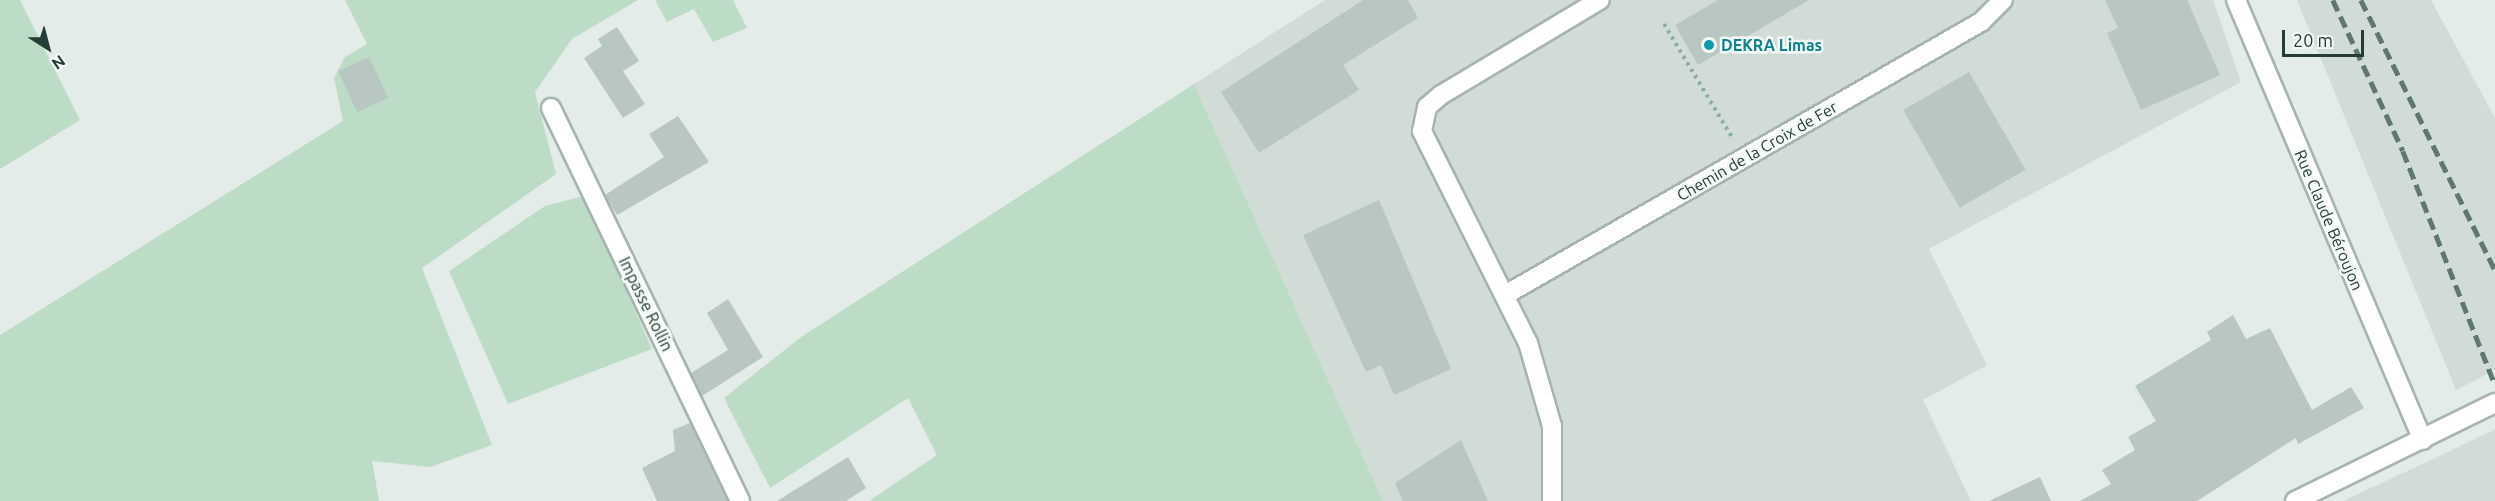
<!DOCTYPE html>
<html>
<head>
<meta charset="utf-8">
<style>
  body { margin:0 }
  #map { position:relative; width:2495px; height:501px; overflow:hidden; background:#e3ece8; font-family:Ubuntu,sans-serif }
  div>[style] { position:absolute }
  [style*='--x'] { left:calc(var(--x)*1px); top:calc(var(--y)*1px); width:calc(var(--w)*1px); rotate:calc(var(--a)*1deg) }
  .built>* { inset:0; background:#d1dcd7 }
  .green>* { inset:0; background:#bddcc6 }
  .building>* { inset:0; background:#b8c7c1; transform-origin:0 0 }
  .path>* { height:4px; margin-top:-2px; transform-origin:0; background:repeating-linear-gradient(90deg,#85afa2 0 3px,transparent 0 7.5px) }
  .roads { filter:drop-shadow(2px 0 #a6b4af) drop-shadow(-2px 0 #a6b4af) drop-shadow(0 2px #a6b4af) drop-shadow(0 -2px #a6b4af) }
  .minor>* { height:18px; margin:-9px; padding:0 9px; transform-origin:9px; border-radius:9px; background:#fff }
  .secondary>* { height:18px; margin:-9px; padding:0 9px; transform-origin:9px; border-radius:9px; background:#fff }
  .rail>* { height:4.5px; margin-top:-2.25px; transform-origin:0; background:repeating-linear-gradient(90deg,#5e7871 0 12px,transparent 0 18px) }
  .dots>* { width:16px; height:16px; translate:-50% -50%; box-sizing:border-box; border:3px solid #f4f9f6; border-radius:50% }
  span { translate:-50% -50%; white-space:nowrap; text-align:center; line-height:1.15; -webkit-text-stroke:5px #f4f9f6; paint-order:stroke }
  .culture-label { font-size:16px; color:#0d838f; font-weight:700 }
  .left { translate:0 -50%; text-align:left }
  .street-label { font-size:16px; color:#233d36 }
  .north { position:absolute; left:18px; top:18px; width:60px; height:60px; -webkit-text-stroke:4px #f4f9f6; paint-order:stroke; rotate:144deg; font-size:16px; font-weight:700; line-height:24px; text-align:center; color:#233d36 }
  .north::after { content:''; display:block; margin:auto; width:21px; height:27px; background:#233d36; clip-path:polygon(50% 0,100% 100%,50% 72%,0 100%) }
  .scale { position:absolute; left:2282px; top:30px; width:82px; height:27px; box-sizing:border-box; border:3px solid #233d36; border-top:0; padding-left:8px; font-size:18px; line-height:21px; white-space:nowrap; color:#233d36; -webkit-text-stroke:4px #f4f9f6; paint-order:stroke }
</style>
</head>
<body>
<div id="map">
  <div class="built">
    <div style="clip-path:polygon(1325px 0,2213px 0,2241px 82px,1929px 249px,1987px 365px,1923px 400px,1971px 501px,1383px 501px,1194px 84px)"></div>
    <div style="clip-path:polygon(2297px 0,2431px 0,2495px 118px,2495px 370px,2456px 390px)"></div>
    <div style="clip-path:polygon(2495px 429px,2495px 501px,2343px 501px,2450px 451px)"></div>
  </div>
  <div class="green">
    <div style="clip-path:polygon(0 0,20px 0,80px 120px,0 169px)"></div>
    <div style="clip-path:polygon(345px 0,638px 0,572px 39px,535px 92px,556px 174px,422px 268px,492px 445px,430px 467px,372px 461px,379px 501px,0 501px,0 335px,343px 121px,334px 78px,345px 57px,367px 44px)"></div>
    <div style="clip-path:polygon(655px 0,733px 0,747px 28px,713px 42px,694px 9px,667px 22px)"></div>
    <div style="clip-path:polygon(1194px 84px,1383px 501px,869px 501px,937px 455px,908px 398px,770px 488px,724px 398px,801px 337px)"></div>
    <div style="clip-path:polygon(584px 196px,652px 349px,508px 404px,449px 271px,545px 206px)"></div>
  </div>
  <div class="building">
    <div style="clip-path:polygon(1363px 0,1408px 0,1418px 18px,1343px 65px,1359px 90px,1259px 153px,1221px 92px)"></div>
    <div style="clip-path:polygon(1718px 0,1809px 0,1698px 65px,1675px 25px)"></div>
    <div style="clip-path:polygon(2105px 0,2187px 0,2220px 75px,2141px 110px,2107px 33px,2118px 28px)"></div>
    <div style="clip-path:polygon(617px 27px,639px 61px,623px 71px,645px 104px,623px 118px,584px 58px,602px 46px,598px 39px)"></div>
    <div style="left:369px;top:57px;width:45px;height:34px;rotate:65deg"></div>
    <div style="left:1969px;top:72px;width:113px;height:76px;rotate:60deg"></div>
    <div style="clip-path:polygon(678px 116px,709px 162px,617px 215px,605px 195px,664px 157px,649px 134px)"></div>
    <div style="clip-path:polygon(1379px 200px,1451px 369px,1394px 395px,1381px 365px,1366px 372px,1303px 235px)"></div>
    <div style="clip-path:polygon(728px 299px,763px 357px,702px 396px,691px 373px,728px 350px,707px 313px)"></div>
    <div style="clip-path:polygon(2233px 315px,2246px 339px,2270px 328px,2312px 410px,2351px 387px,2364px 408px,2298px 444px,2296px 438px,2197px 501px,2080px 501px,2111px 484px,2102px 470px,2135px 450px,2128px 437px,2156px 421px,2135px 386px,2211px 340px,2207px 332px)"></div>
    <div style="clip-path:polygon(690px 423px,728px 501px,657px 501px,642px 468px,675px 451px,673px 430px)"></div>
    <div style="clip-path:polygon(1461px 440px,1488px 501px,1403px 501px,1395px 483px)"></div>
    <div style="clip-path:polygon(848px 457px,866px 488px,855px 495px,846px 501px,777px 501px)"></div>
    <div style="clip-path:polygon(2040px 477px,2051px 501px,1989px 501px)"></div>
  </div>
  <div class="path">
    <div style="--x:1664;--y:24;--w:134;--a:59"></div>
  </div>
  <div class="roads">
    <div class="minor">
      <div style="--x:2236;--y:0;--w:478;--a:67"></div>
      <div style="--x:551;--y:108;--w:436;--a:64.3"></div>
      <div style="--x:1505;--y:295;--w:549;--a:-29.84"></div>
      <div style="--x:1981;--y:22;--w:31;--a:-45"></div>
      <div style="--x:1552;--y:501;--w:75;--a:-90"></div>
      <div style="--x:1552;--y:426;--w:86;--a:-106.1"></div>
      <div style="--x:1528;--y:343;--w:237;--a:-116.6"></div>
      <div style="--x:1422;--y:131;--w:25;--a:-78"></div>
      <div style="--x:1427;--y:107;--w:18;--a:-41"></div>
      <div style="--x:1441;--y:95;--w:185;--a:-30.9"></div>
    </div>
    <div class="secondary">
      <div style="--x:2295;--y:501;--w:223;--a:-26.1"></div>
    </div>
  </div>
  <div class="rail">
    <div style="--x:2333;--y:0;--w:166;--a:65.1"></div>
    <div style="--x:2403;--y:151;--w:251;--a:68.5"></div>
    <div style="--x:2361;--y:0;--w:301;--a:63.6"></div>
  </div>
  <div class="dots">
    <div style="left:1709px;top:45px;background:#0f9aa8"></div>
  </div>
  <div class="culture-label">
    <span class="left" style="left:1721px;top:45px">DEKRA Limas</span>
  </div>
  <div class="street-label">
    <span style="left:1757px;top:151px;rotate:-30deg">Chemin de la Croix de Fer</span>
    <span style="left:2329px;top:220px;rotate:67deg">Rue Claude Béroujon</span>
    <span style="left:646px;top:304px;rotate:64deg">Impasse Rollin</span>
  </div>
  <div class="north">N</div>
  <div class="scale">20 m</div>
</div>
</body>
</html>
